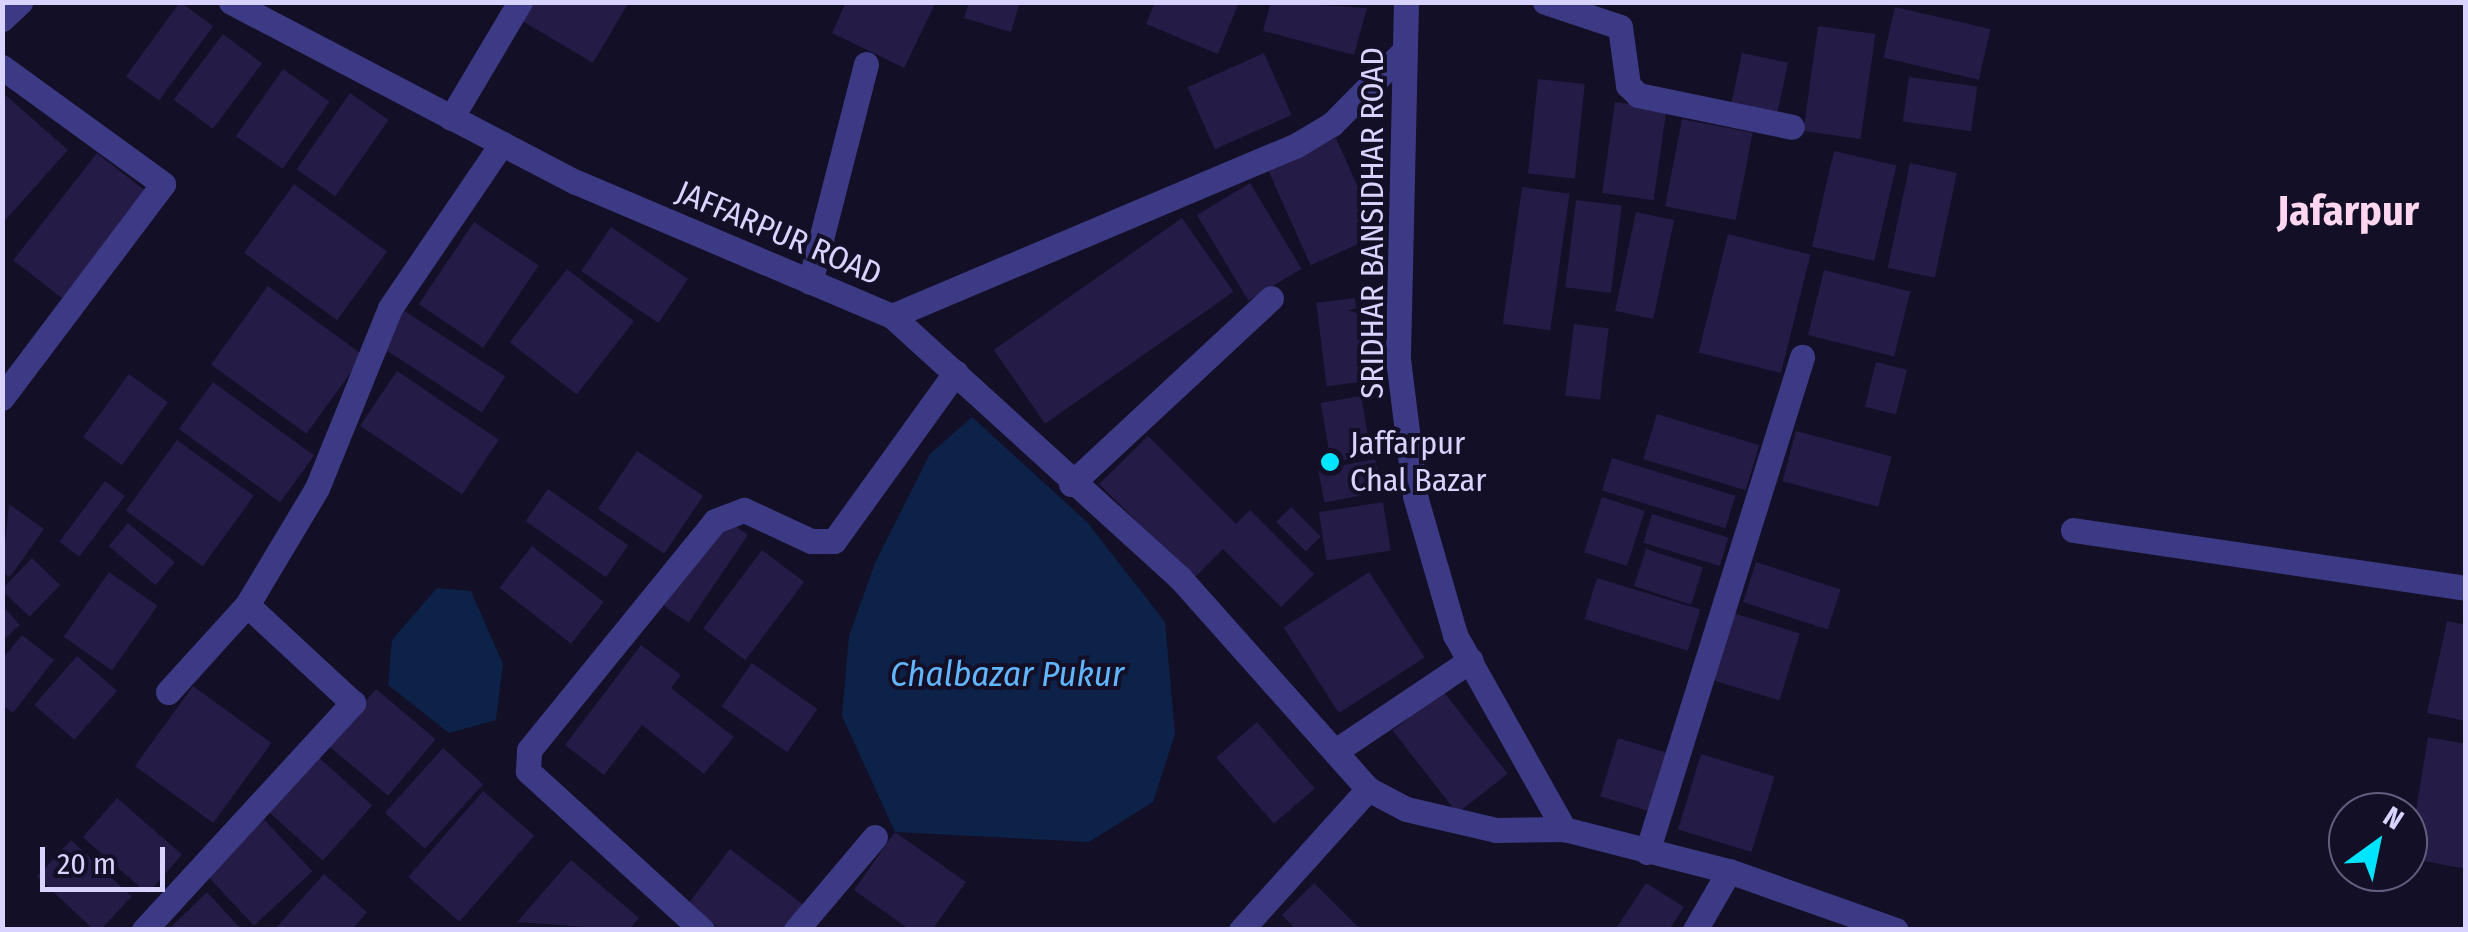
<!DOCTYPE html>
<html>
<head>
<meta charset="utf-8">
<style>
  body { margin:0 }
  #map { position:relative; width:2468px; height:932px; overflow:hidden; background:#130f26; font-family:"Fira Sans Condensed",sans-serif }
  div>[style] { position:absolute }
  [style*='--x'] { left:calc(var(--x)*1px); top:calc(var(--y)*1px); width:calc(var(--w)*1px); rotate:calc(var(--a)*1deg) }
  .water>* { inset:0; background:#0c2248 }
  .building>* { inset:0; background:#241b47; transform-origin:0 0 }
  .minor>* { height:25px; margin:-12.5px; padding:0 12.5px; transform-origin:12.5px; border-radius:12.5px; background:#3d3a85 }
  .dots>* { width:28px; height:28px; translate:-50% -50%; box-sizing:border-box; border:5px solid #130f26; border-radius:50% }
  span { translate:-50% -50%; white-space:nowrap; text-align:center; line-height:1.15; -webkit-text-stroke:8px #130f26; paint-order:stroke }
  .street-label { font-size:32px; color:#d9d4ff }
  .poi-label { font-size:32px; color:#d9d4ff }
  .left { translate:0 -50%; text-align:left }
  .water-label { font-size:35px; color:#62b6ff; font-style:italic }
  .district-label { font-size:42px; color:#ffd6f0; font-weight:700 }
  .frame { position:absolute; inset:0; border:5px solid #d9d4ff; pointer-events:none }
  .north { position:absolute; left:2328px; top:792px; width:100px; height:100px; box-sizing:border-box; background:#130f26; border:2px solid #625e7d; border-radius:50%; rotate:33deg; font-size:28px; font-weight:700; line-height:40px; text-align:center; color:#d9d4ff }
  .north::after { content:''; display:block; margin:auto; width:35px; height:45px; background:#00e5ff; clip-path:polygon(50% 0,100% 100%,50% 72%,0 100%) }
  .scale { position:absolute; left:40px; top:847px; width:125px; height:45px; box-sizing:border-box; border:5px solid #d9d4ff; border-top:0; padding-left:12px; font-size:30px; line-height:35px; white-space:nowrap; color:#d9d4ff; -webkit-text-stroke:8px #130f26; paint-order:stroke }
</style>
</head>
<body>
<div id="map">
  <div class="water">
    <div style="clip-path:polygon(972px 417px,1087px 522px,1165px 622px,1175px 734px,1153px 802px,1089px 842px,895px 832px,842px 716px,849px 636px,875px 563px,930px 454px)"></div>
    <div style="clip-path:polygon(437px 588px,471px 591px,503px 664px,496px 720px,449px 733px,388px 685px,392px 640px)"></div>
  </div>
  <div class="building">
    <div style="left:180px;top:2px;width:41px;height:92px;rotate:36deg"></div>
    <div style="clip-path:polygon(529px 2px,629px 2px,593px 63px,519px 19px)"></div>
    <div style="clip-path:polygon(846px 2px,936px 2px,904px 68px,832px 33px)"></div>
    <div style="clip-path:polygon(969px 2px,1020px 2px,1011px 32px,964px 18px)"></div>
    <div style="clip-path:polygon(1155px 2px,1239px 2px,1218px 54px,1146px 24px)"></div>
    <div style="clip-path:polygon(1271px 2px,1367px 8px,1354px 55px,1263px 31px)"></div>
    <div style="left:1895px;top:7px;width:98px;height:52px;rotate:13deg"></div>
    <div style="left:1818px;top:26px;width:58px;height:106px;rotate:8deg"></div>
    <div style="left:223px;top:34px;width:49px;height:82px;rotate:37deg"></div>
    <div style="left:1264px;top:53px;width:68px;height:84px;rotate:66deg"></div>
    <div style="left:1742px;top:53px;width:47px;height:51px;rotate:12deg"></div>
    <div style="left:283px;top:69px;width:57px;height:82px;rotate:35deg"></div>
    <div style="left:1909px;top:77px;width:69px;height:45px;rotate:8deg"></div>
    <div style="left:1538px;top:79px;width:47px;height:95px;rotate:6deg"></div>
    <div style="clip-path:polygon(2px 92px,68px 150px,2px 224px)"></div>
    <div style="left:350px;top:93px;width:47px;height:93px;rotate:35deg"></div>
    <div style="left:1615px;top:102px;width:52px;height:92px;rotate:8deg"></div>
    <div style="left:1682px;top:119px;width:72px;height:89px;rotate:11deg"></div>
    <div style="left:1336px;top:138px;width:106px;height:75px;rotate:66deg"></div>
    <div style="left:1834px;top:151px;width:64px;height:98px;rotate:13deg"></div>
    <div style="left:97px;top:153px;width:62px;height:136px;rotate:38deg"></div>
    <div style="left:1910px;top:163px;width:48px;height:107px;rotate:12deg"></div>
    <div style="left:1250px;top:183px;width:100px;height:62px;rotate:59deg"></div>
    <div style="left:294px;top:184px;width:115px;height:85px;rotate:36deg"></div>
    <div style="left:1522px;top:187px;width:48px;height:138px;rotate:8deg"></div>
    <div style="left:1576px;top:200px;width:46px;height:88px;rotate:7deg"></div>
    <div style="left:1636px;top:212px;width:39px;height:101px;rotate:12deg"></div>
    <div style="left:1182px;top:218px;width:90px;height:230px;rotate:55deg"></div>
    <div style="left:474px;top:222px;width:78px;height:99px;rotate:34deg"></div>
    <div style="left:611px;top:227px;width:93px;height:53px;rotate:34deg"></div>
    <div style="left:1728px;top:234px;width:85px;height:122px;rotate:14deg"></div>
    <div style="left:567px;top:269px;width:85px;height:93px;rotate:38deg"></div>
    <div style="left:1824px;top:270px;width:89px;height:67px;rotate:14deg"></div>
    <div style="left:268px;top:286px;width:118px;height:97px;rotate:36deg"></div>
    <div style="left:1355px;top:298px;width:84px;height:39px;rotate:83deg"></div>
    <div style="left:403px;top:310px;width:122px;height:43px;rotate:33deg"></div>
    <div style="left:1574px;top:324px;width:35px;height:72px;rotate:7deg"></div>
    <div style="left:1876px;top:362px;width:32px;height:46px;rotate:14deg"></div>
    <div style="left:397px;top:371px;width:123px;height:66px;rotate:34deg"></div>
    <div style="left:129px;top:374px;width:48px;height:78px;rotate:36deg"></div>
    <div style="left:213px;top:382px;width:125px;height:58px;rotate:36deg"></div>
    <div style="left:1361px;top:396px;width:60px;height:41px;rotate:80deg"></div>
    <div style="left:1657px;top:414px;width:107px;height:47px;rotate:17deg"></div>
    <div style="left:1796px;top:431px;width:99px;height:52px;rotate:15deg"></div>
    <div style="clip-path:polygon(1148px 436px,1236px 524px,1250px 510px,1314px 574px,1281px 607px,1223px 549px,1194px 578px,1099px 484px)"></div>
    <div style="left:177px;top:440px;width:95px;height:87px;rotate:36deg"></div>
    <div style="left:637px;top:451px;width:80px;height:70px;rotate:34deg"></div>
    <div style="left:1612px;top:458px;width:129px;height:34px;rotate:17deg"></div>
    <div style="left:1375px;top:459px;width:33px;height:58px;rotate:79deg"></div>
    <div style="left:105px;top:481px;width:25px;height:76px;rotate:37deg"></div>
    <div style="left:548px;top:489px;width:98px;height:39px;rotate:35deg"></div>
    <div style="left:1602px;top:497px;width:45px;height:58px;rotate:18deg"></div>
    <div style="left:1383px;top:502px;width:49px;height:65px;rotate:81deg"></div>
    <div style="clip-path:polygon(9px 504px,44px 529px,10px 577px,2px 572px)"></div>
    <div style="left:1291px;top:507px;width:42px;height:21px;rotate:45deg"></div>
    <div style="left:1652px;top:514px;width:80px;height:30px;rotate:17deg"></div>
    <div style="left:723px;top:518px;width:30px;height:106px;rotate:34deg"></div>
    <div style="left:128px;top:523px;width:61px;height:30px;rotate:40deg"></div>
    <div style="left:532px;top:546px;width:91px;height:53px;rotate:38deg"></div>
    <div style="left:1646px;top:549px;width:60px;height:39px;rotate:18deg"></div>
    <div style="left:762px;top:550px;width:53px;height:98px;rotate:37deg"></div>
    <div style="left:32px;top:558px;width:39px;height:44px;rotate:44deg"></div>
    <div style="left:1756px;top:562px;width:89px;height:42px;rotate:18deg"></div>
    <div style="left:109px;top:572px;width:59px;height:79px;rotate:35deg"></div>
    <div style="left:1369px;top:572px;width:102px;height:102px;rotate:57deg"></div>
    <div style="left:1597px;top:578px;width:108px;height:43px;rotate:17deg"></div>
    <div style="clip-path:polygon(2px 605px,20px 625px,2px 641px)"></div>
    <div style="left:1733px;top:613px;width:70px;height:70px;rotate:17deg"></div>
    <div style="clip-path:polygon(2447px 621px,2466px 625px,2466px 721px,2427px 713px)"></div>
    <div style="clip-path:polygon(22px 635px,54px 660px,13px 713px,2px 705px,2px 659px)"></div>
    <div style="clip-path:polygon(641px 645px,681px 675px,671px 688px,734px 737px,704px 774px,642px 725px,604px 775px,565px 745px)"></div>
    <div style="left:77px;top:656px;width:53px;height:65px;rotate:41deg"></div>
    <div style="left:752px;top:663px;width:80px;height:53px;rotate:35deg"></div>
    <div style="left:193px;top:686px;width:97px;height:99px;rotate:36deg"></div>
    <div style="left:376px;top:689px;width:78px;height:74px;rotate:40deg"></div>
    <div style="left:1443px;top:691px;width:105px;height:64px;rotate:52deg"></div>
    <div style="left:1257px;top:722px;width:88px;height:54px;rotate:49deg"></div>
    <div style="clip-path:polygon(2428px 737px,2466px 744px,2466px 869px,2408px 858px)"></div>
    <div style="left:1618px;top:738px;width:55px;height:61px;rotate:17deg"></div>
    <div style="left:443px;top:748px;width:54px;height:87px;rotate:42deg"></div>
    <div style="left:315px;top:754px;width:77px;height:74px;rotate:42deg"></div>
    <div style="left:1701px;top:754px;width:77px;height:79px;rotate:17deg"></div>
    <div style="left:483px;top:791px;width:68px;height:114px;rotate:41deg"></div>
    <div style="left:117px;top:798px;width:86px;height:52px;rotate:41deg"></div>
    <div style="left:260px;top:815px;width:77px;height:80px;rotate:47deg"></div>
    <div style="clip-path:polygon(895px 832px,966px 882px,932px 930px,910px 930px,854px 890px)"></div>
    <div style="left:71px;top:840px;width:83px;height:50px;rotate:43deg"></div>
    <div style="clip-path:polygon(730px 849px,805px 906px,787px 930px,721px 930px,688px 904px)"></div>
    <div style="clip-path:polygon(571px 860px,639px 918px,629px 930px,517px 922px)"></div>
    <div style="clip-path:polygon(324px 874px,367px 912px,352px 930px,274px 930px)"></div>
    <div style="clip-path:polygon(1314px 883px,1361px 930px,1296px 930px,1282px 915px)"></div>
    <div style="clip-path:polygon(1646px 883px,1684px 907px,1669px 930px,1615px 930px)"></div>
    <div style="clip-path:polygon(207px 892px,242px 930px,168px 930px)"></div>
  </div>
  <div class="minor">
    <div style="--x:231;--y:2;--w:389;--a:27.6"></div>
    <div style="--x:576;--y:182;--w:343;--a:23"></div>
    <div style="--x:892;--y:316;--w:437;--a:-22.9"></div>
    <div style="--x:1295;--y:146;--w:43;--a:-30.7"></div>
    <div style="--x:1332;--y:124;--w:98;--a:-45.4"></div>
    <div style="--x:1406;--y:2;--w:357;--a:91.3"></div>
    <div style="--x:1398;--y:359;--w:138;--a:82.9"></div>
    <div style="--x:1415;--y:496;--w:145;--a:73.9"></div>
    <div style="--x:1455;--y:635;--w:223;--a:60.7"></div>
    <div style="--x:1545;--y:2;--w:79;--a:18.4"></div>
    <div style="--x:1620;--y:27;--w:59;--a:82.1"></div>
    <div style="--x:1628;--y:85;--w:14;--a:45"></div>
    <div style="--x:1638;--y:95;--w:157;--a:11.7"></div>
    <div style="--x:2;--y:19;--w:25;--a:-43"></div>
    <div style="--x:2;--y:67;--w:199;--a:36"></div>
    <div style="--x:163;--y:184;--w:268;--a:127"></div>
    <div style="--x:451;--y:118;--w:135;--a:-59.3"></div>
    <div style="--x:810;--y:282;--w:225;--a:-75.6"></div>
    <div style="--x:892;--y:316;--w:389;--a:42.3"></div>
    <div style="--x:1180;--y:578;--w:283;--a:48.3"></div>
    <div style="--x:1368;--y:789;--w:43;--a:27.8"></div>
    <div style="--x:1406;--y:809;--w:92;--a:13.1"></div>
    <div style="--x:1496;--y:830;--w:68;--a:-0.8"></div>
    <div style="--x:1564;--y:829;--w:170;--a:14.3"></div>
    <div style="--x:1729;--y:871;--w:177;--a:19.5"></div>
    <div style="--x:1071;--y:484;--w:273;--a:-42.9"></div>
    <div style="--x:2073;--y:530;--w:397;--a:8.4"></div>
    <div style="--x:168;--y:692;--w:118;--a:-47.8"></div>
    <div style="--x:1337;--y:750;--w:161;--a:-33.9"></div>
    <div style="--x:1647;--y:852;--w:519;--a:-72.61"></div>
    <div style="--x:144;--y:930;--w:309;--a:-47.4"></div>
    <div style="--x:353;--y:703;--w:144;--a:-137.2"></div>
    <div style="--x:247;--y:605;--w:136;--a:-59.1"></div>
    <div style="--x:317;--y:488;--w:194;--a:-67.9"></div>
    <div style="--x:390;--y:308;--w:199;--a:-55.8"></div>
    <div style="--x:702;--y:930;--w:236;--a:-137.6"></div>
    <div style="--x:528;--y:771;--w:21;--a:-87"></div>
    <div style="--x:529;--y:750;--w:295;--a:-50.9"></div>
    <div style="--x:715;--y:521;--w:31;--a:-21"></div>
    <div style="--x:744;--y:510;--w:74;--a:24.8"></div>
    <div style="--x:811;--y:541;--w:23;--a:0"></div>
    <div style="--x:834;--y:541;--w:208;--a:-54.2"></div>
    <div style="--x:796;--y:930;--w:122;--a:-49.7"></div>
    <div style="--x:1241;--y:930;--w:190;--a:-48"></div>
    <div style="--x:1695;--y:930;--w:68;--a:-60"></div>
  </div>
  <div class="dots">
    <div style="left:1330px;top:462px;background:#00e5ff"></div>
  </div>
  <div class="street-label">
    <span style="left:1372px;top:223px;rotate:-90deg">SRIDHAR BANSIDHAR ROAD</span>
    <span style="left:779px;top:233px;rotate:23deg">JAFFARPUR ROAD</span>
  </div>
  <div class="poi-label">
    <span class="left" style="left:1350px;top:462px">Jaffarpur<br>Chal Bazar</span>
  </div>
  <div class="water-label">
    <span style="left:1007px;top:674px">Chalbazar Pukur</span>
  </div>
  <div class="district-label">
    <span style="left:2348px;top:211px">Jafarpur</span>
  </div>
  <div class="frame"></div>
  <div class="north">N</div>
  <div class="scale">20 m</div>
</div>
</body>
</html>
